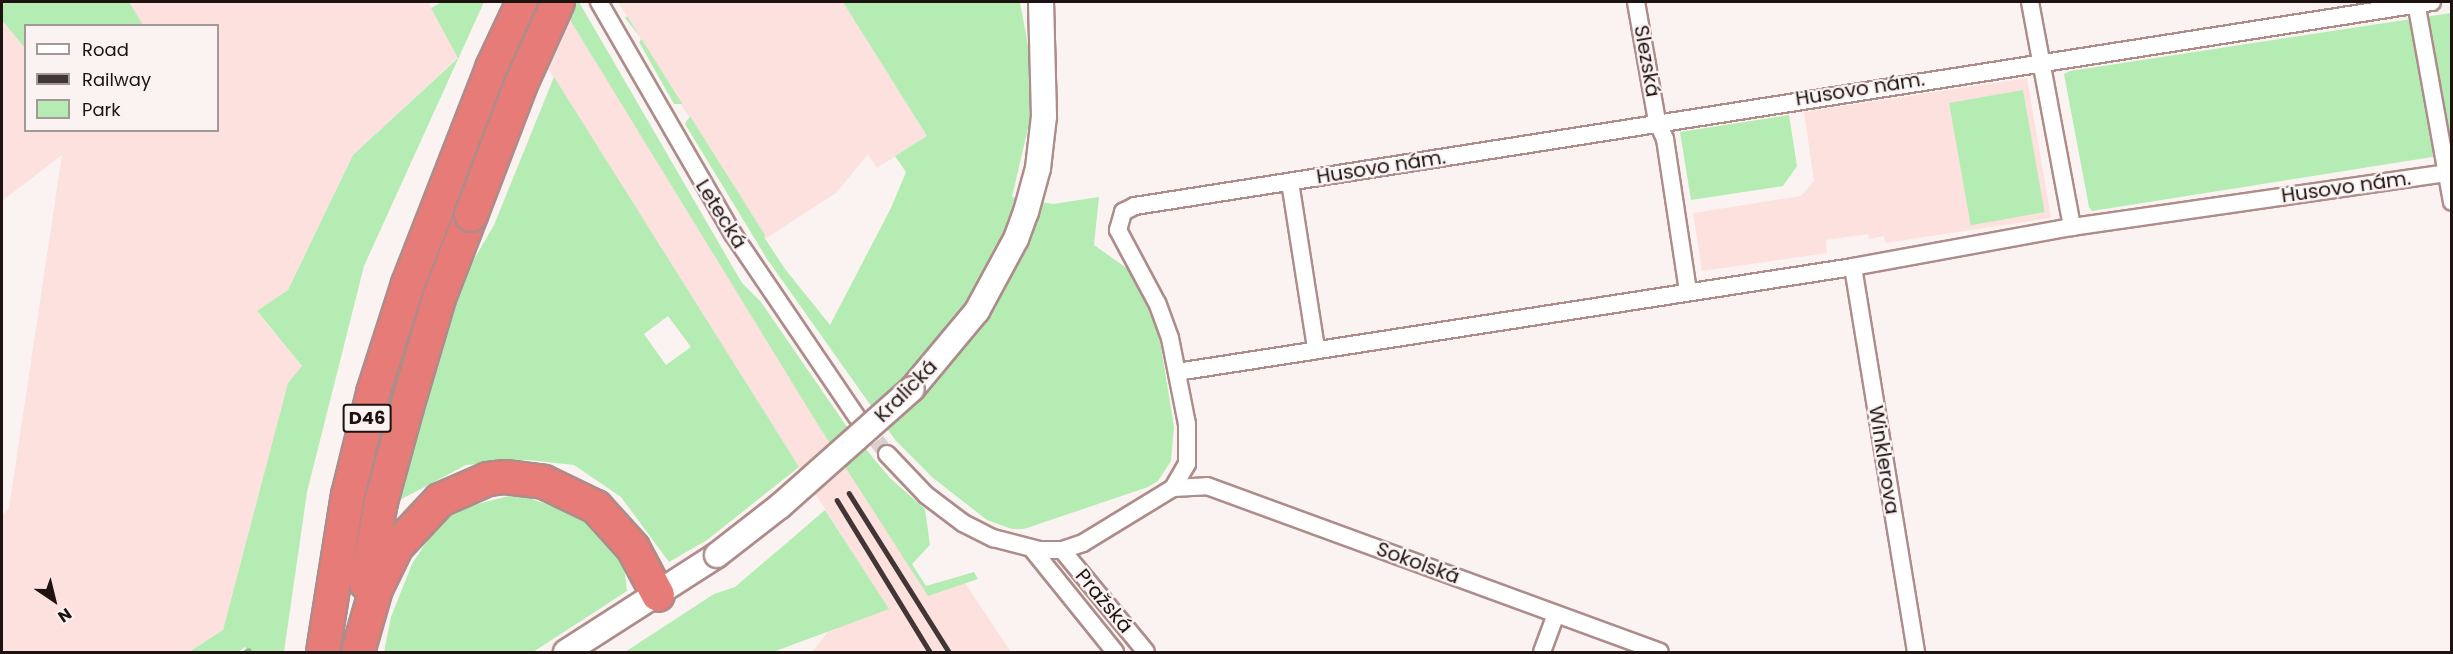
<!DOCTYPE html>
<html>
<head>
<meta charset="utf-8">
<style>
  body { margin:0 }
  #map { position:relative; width:2453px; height:654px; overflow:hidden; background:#faf3f2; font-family:Poppins,sans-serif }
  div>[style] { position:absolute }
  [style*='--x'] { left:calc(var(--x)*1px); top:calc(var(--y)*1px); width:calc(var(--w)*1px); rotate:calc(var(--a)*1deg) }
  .built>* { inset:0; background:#fce1df }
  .green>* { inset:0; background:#b4ecb4; transform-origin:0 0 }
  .stream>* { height:6px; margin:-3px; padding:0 3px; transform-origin:3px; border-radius:3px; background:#86c287 }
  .street-tunnel>* { height:16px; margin-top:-8px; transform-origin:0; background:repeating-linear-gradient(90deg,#d9d1d0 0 16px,transparent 0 24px) }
  .roads { filter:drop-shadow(2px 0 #ad8c8a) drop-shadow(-2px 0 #ad8c8a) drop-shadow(0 2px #ad8c8a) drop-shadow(0 -2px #ad8c8a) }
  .street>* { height:16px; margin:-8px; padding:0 8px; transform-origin:8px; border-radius:8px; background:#fff }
  .secondary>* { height:24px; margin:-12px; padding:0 12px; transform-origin:12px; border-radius:12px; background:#fff }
  .highway>* { height:32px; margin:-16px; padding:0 16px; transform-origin:16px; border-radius:16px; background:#e77b77 }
  .rail>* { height:4.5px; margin:-2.25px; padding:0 2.25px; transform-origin:2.25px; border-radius:2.25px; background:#413635 }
  .bridges { filter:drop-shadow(2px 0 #ad8c8a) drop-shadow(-2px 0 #ad8c8a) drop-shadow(0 2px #ad8c8a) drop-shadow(0 -2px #ad8c8a) }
  .secondary-bridge>* { height:24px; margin:-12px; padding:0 12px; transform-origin:12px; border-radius:12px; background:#fff }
  .highway-bridge>* { height:32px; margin:-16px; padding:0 16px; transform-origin:16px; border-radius:16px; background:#e77b77 }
  span { translate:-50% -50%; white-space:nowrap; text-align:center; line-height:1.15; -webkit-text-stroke:4.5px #faf3f2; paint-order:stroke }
  .shield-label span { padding:2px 4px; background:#faf3f2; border:2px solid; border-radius:4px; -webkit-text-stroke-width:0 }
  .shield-label { font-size:18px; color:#1f1312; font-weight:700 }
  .street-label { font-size:20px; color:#1f1312 }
  .frame { position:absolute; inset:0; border:3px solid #1f1312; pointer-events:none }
  .legend { position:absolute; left:24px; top:24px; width:195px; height:108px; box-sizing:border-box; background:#faf3f2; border:2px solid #a29998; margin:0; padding:8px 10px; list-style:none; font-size:18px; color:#1f1312 }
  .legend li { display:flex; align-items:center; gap:12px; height:30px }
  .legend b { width:30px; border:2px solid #a29998 }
  .north { position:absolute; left:24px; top:570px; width:60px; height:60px; -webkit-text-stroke:4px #faf3f2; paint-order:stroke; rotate:145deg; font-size:16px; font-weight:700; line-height:24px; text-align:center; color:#1f1312 }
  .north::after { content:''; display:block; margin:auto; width:21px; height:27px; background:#1f1312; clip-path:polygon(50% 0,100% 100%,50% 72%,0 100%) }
</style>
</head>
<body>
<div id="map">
  <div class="built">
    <div style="clip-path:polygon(evenodd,2px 2px,428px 2px,458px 57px,353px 155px,288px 290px,257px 312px,302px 366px,288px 384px,223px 630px,189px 652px,2px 652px,2px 515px,9px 508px,62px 155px,2px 201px,2px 2px,26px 26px,218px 26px,218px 130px,26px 130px,26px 26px)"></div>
    <div style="clip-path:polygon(506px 2px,559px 2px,928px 595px,965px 583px,1011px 652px,812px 652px,830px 629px,888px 609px)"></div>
    <div style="clip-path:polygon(618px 2px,843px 2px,927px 136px,877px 168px,868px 154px,836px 193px,765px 239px)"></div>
    <div style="clip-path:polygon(2027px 78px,2051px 218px,1885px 243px,1884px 236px,1869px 239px,1868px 234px,1826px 240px,1827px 253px,1702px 271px,1693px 213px,1801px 196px,1814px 181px,1804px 112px)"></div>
  </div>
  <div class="green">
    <div style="clip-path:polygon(2px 2px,129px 2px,143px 25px,26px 26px,25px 48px,2px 20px)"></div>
    <div style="clip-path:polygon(442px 2px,484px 2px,364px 266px,307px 492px,284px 652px,249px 652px,245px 647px,238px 652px,189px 652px,223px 630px,288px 383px,302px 366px,257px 311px,288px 290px,353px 155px,458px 58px,431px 8px)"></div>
    <div style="clip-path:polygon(559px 2px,579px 2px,742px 283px,761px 302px,845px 424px,890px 478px,925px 509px,930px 545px,912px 564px,926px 586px,974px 572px,978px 579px,928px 596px,817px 423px)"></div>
    <div style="clip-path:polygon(843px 2px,1020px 2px,1029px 51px,1031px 115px,1012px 197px,1053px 204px,1099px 197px,1094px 245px,1128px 269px,1158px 329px,1174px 427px,1171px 461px,1158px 481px,1148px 487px,1024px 529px,1012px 529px,987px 520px,933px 478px,896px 441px,767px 259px,685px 124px,690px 116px,682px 104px,674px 104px,639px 42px,642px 39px,625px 18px,627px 16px,765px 235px,764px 237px,785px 269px,830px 325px,891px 208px,906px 172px,895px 156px,927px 136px)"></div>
    <div style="clip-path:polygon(2451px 13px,2451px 154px,2092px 211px,2089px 207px,2064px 74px,2070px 71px)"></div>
    <div style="clip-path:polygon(evenodd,554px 77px,799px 467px,707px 540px,669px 562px,621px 497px,574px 465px,528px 460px,466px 465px,398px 501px,465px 275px,494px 225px,554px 77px,668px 316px,691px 347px,666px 365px,644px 334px,668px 316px)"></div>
    <div style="left:2023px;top:90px;width:124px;height:75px;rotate:80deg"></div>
    <div style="clip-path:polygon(1789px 115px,1797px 166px,1783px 186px,1691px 200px,1680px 132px)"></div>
    <div style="clip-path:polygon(517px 494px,569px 512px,603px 534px,624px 566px,627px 591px,533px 652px,384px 652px,391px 617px,412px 564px,440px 521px,466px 507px)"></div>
    <div style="clip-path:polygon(825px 510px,889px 609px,773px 652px,625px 652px,714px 594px,735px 587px)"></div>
  </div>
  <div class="stream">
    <div style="--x:247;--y:652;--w:2;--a:-27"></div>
  </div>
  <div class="street-tunnel">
    <div style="--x:862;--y:422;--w:41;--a:52"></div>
  </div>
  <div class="roads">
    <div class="street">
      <div style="--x:599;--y:2;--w:268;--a:60"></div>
      <div style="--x:733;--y:234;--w:221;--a:55.9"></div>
      <div style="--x:1636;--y:2;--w:121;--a:80"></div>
      <div style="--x:1657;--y:121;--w:20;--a:66"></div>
      <div style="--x:1665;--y:139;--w:154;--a:81.4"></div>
      <div style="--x:2030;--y:2;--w:229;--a:79.4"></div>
      <div style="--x:2416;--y:2;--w:203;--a:79.8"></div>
      <div style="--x:1290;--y:182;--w:168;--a:81.1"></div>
      <div style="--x:1853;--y:267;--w:390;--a:80.7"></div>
      <div style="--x:1177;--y:372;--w:684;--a:-8.83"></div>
      <div style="--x:1853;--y:267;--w:223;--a:-10.4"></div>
      <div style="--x:2072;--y:227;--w:384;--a:-8.2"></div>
      <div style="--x:887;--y:454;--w:57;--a:46.4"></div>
      <div style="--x:926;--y:495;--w:46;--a:37.1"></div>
      <div style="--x:963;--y:523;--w:34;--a:27"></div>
      <div style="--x:993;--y:538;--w:48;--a:14.6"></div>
      <div style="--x:1039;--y:550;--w:23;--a:0"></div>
      <div style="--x:1062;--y:550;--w:22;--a:-18"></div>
      <div style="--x:1083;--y:543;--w:105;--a:-31.4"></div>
      <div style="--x:1173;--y:488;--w:28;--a:-60"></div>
      <div style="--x:1187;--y:464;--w:40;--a:-90"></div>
      <div style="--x:1187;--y:424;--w:88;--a:-101.2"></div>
      <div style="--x:1170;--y:338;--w:37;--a:-110"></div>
      <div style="--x:1157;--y:303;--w:83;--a:-118.1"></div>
      <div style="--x:1118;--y:230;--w:19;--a:-74"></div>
      <div style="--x:1123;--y:212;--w:13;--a:-27"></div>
      <div style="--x:1135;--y:206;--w:1313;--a:-8.94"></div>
      <div style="--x:1173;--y:488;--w:34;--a:-3"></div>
      <div style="--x:1207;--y:486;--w:482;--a:20.1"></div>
      <div style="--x:1032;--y:549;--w:132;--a:51.1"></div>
      <div style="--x:1062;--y:550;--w:132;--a:50.5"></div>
      <div style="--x:1542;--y:652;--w:40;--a:-69.8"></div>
    </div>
    <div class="secondary">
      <div style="--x:912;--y:389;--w:102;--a:-50.2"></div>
      <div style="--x:977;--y:311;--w:82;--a:-61.6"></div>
      <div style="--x:1016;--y:239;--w:29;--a:-70"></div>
      <div style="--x:1026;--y:212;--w:46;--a:-74.7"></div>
      <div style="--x:1038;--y:168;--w:52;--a:-83.4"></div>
      <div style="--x:1044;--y:116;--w:114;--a:-91.5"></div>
      <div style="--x:566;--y:652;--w:179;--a:-32.7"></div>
    </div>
    <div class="highway">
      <div style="--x:366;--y:583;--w:82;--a:-79.5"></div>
      <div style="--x:381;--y:502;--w:98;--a:-74.7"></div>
      <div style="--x:407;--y:407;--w:114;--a:-73.6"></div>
      <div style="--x:439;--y:298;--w:89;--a:-68.9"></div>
      <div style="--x:323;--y:652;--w:159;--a:-81"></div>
      <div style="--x:348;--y:495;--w:105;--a:-76.2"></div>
      <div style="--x:373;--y:393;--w:114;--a:-72.2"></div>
      <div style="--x:408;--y:284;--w:232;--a:-68.7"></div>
      <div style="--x:492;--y:68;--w:73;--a:-64.8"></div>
      <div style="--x:358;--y:652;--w:66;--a:-74.1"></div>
      <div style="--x:376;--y:589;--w:48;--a:-64"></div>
      <div style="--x:397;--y:546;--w:63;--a:-46.9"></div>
      <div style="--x:440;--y:500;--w:52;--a:-23.6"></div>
      <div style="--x:488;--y:479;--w:17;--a:-7"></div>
      <div style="--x:505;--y:477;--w:39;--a:7"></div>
      <div style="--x:544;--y:482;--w:58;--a:25.7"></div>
      <div style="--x:596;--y:507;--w:55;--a:47.9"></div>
      <div style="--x:633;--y:548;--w:53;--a:62"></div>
    </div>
  </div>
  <div class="rail">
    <div style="--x:849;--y:493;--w:188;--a:57.8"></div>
    <div style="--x:837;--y:500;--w:178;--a:58.5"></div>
  </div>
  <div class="bridges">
    <div class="secondary-bridge">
      <div style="--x:717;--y:555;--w:80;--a:-37.9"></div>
      <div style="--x:780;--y:506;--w:176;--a:-41.6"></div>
    </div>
    <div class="highway-bridge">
      <div style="--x:471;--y:215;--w:140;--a:-69.1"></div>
      <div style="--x:521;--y:84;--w:90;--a:-65.7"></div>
    </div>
  </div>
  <div class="shield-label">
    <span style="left:367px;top:418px">D46</span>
  </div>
  <div class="street-label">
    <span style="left:1647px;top:61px;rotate:80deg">Slezská</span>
    <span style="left:1860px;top:89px;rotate:-9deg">Husovo nám.</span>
    <span style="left:1381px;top:167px;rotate:-9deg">Husovo nám.</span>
    <span style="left:2346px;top:187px;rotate:-8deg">Husovo nám.</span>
    <span style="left:721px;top:214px;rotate:58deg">Letecká</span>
    <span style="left:906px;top:391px;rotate:-45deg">Kralická</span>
    <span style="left:1884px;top:460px;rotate:81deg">Winklerova</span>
    <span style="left:1418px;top:563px;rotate:20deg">Sokolská</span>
    <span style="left:1104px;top:601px;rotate:50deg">Pražská</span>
  </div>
  <div class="frame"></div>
  <ul class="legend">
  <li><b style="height:8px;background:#fff"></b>Road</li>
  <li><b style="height:8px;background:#413635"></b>Railway</li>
  <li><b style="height:16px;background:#b4ecb4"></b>Park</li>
  </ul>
  <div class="north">N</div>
</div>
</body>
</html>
